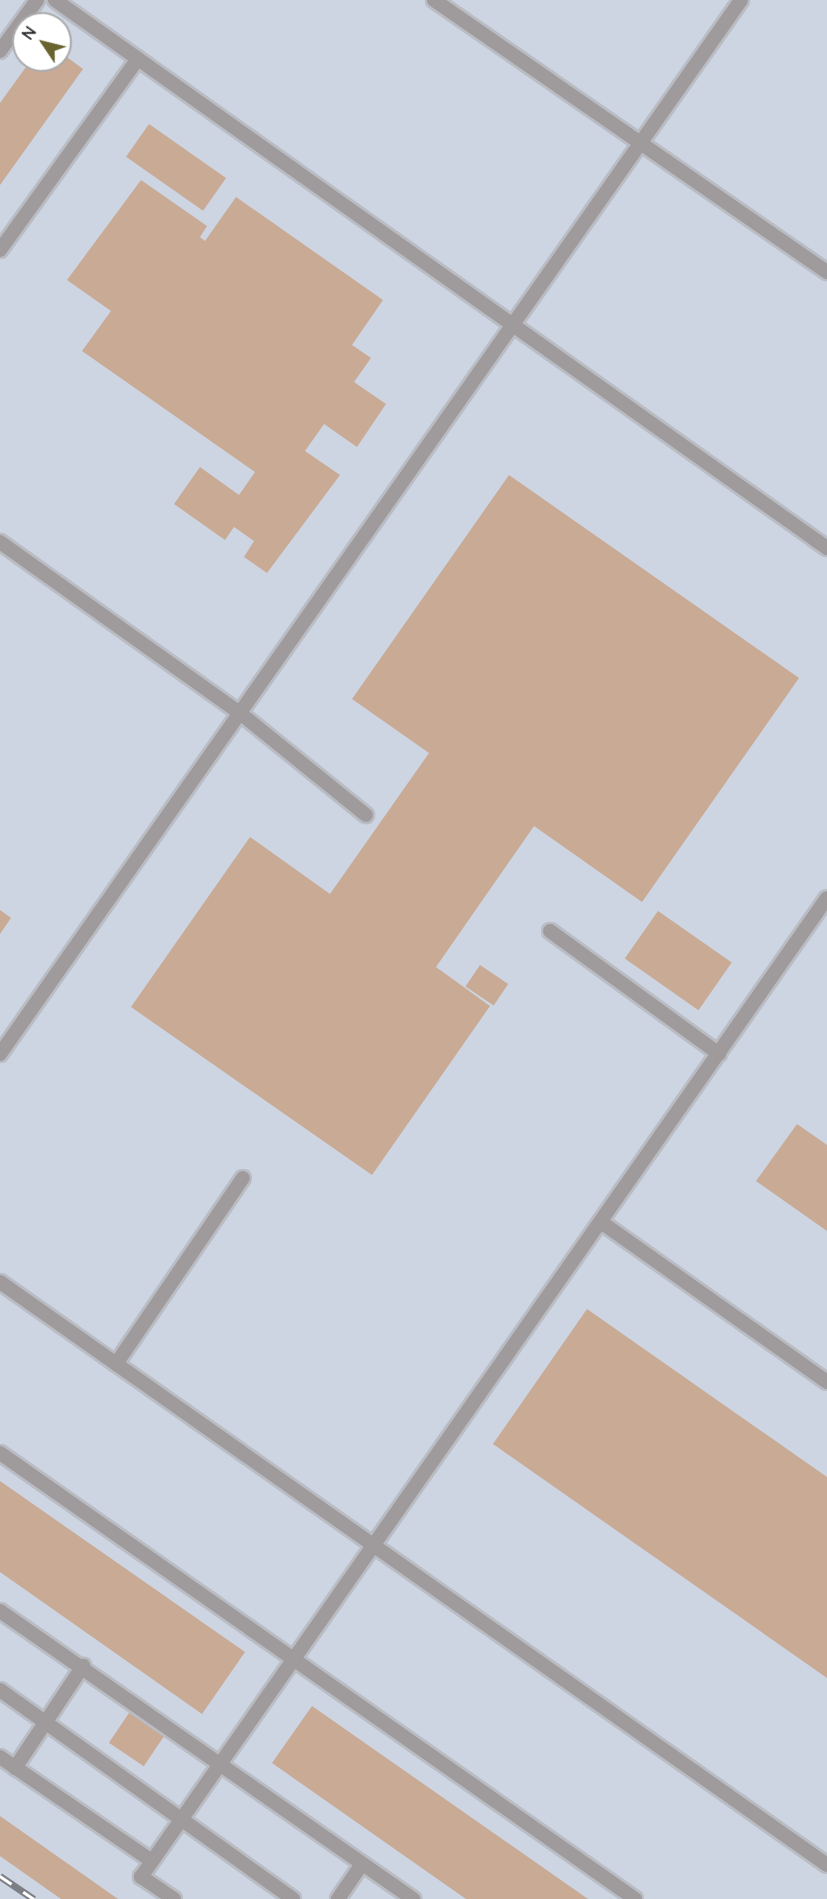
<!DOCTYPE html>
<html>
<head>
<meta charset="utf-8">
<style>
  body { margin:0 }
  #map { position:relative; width:827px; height:1899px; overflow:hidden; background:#dce0e8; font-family:Quicksand,sans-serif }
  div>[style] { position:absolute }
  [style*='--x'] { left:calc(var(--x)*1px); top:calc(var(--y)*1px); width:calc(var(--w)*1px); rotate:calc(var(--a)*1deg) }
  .built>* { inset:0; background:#cdd5e2 }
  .building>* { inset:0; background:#c8aa95; transform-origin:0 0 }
  .roads { filter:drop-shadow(2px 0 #b9bcc3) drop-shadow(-2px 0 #b9bcc3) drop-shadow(0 2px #b9bcc3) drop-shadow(0 -2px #b9bcc3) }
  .service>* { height:14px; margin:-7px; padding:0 7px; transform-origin:7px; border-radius:7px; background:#9f9a9b }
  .rail>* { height:7px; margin-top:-3.5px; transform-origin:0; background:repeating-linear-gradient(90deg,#fff 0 14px,#7c7f84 0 28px); box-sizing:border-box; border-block:2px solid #7c7f84 }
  span { translate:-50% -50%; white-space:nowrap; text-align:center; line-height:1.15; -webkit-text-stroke:5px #fff; paint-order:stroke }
  .north { position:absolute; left:12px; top:12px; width:60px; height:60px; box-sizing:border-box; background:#fff; border:2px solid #ababad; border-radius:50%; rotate:305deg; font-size:16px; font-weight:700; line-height:24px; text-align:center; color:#2c2e31 }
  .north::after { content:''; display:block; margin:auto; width:21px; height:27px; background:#696330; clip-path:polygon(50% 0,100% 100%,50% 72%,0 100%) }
</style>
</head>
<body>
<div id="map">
  <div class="built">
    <div style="clip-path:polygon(evenodd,0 0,827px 0,827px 1899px,0 1899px,0 0,24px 24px,60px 24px,60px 60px,24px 60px,24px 24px)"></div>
  </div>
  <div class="building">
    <div style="clip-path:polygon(60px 52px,83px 69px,0 185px,0 103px,31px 60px,60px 60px)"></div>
    <div style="left:149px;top:124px;width:94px;height:40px;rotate:35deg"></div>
    <div style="clip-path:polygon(141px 180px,207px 226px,200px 237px,205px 241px,236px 197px,383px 300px,352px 345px,371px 358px,354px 382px,386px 404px,357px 447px,324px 424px,305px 451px,340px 475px,267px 573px,244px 557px,254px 541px,234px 527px,225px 540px,174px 504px,200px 467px,239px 495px,255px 472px,82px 351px,111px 311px,67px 280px)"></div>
    <div style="clip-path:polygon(509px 475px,799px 678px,642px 902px,534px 826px,436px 967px,490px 1006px,372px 1175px,131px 1007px,250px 837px,330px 894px,429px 753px,352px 699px)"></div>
    <div style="clip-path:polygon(0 910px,11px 918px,0 934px)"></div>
    <div style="left:658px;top:911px;width:90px;height:58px;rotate:35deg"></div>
    <div style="left:480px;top:965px;width:34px;height:26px;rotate:34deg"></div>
    <div style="clip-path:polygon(797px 1124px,827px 1145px,827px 1231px,756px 1181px)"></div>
    <div style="clip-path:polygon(587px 1309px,827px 1477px,827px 1678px,493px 1444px)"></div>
    <div style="clip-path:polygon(0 1481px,245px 1652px,202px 1714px,0 1572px)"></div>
    <div style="clip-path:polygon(312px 1706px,588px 1899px,466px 1899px,272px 1763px)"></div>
    <div style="left:133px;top:1707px;width:42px;height:43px;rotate:34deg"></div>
    <div style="clip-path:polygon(0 1816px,118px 1899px,61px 1899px,0 1856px)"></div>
  </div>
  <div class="roads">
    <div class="service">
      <div style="--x:55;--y:0;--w:947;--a:35.37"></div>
      <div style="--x:434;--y:0;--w:478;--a:34.7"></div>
      <div style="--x:0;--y:51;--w:63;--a:-54"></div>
      <div style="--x:0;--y:250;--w:236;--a:-54.2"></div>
      <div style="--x:0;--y:542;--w:295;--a:35.5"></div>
      <div style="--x:240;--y:713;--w:162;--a:39"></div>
      <div style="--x:550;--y:931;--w:209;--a:36"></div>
      <div style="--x:0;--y:1054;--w:1288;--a:-54.89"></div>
      <div style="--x:601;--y:1222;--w:277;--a:35.3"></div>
      <div style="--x:0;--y:1282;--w:1012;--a:35.18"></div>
      <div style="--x:116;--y:1364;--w:225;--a:-55.7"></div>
      <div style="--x:0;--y:1453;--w:776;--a:35.08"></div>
      <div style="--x:0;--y:1611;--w:504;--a:34.89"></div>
      <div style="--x:0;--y:1690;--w:360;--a:35.5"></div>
      <div style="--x:0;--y:1757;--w:184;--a:34.4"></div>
      <div style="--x:15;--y:1768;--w:123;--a:-56.3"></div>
      <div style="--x:174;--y:1899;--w:40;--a:-146"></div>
      <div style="--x:141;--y:1877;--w:1195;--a:-54.98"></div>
      <div style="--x:338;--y:1899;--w:42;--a:-55.6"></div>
    </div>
  </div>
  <div class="rail">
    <div style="--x:0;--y:1876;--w:41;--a:34.1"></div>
  </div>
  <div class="north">N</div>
</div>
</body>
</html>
